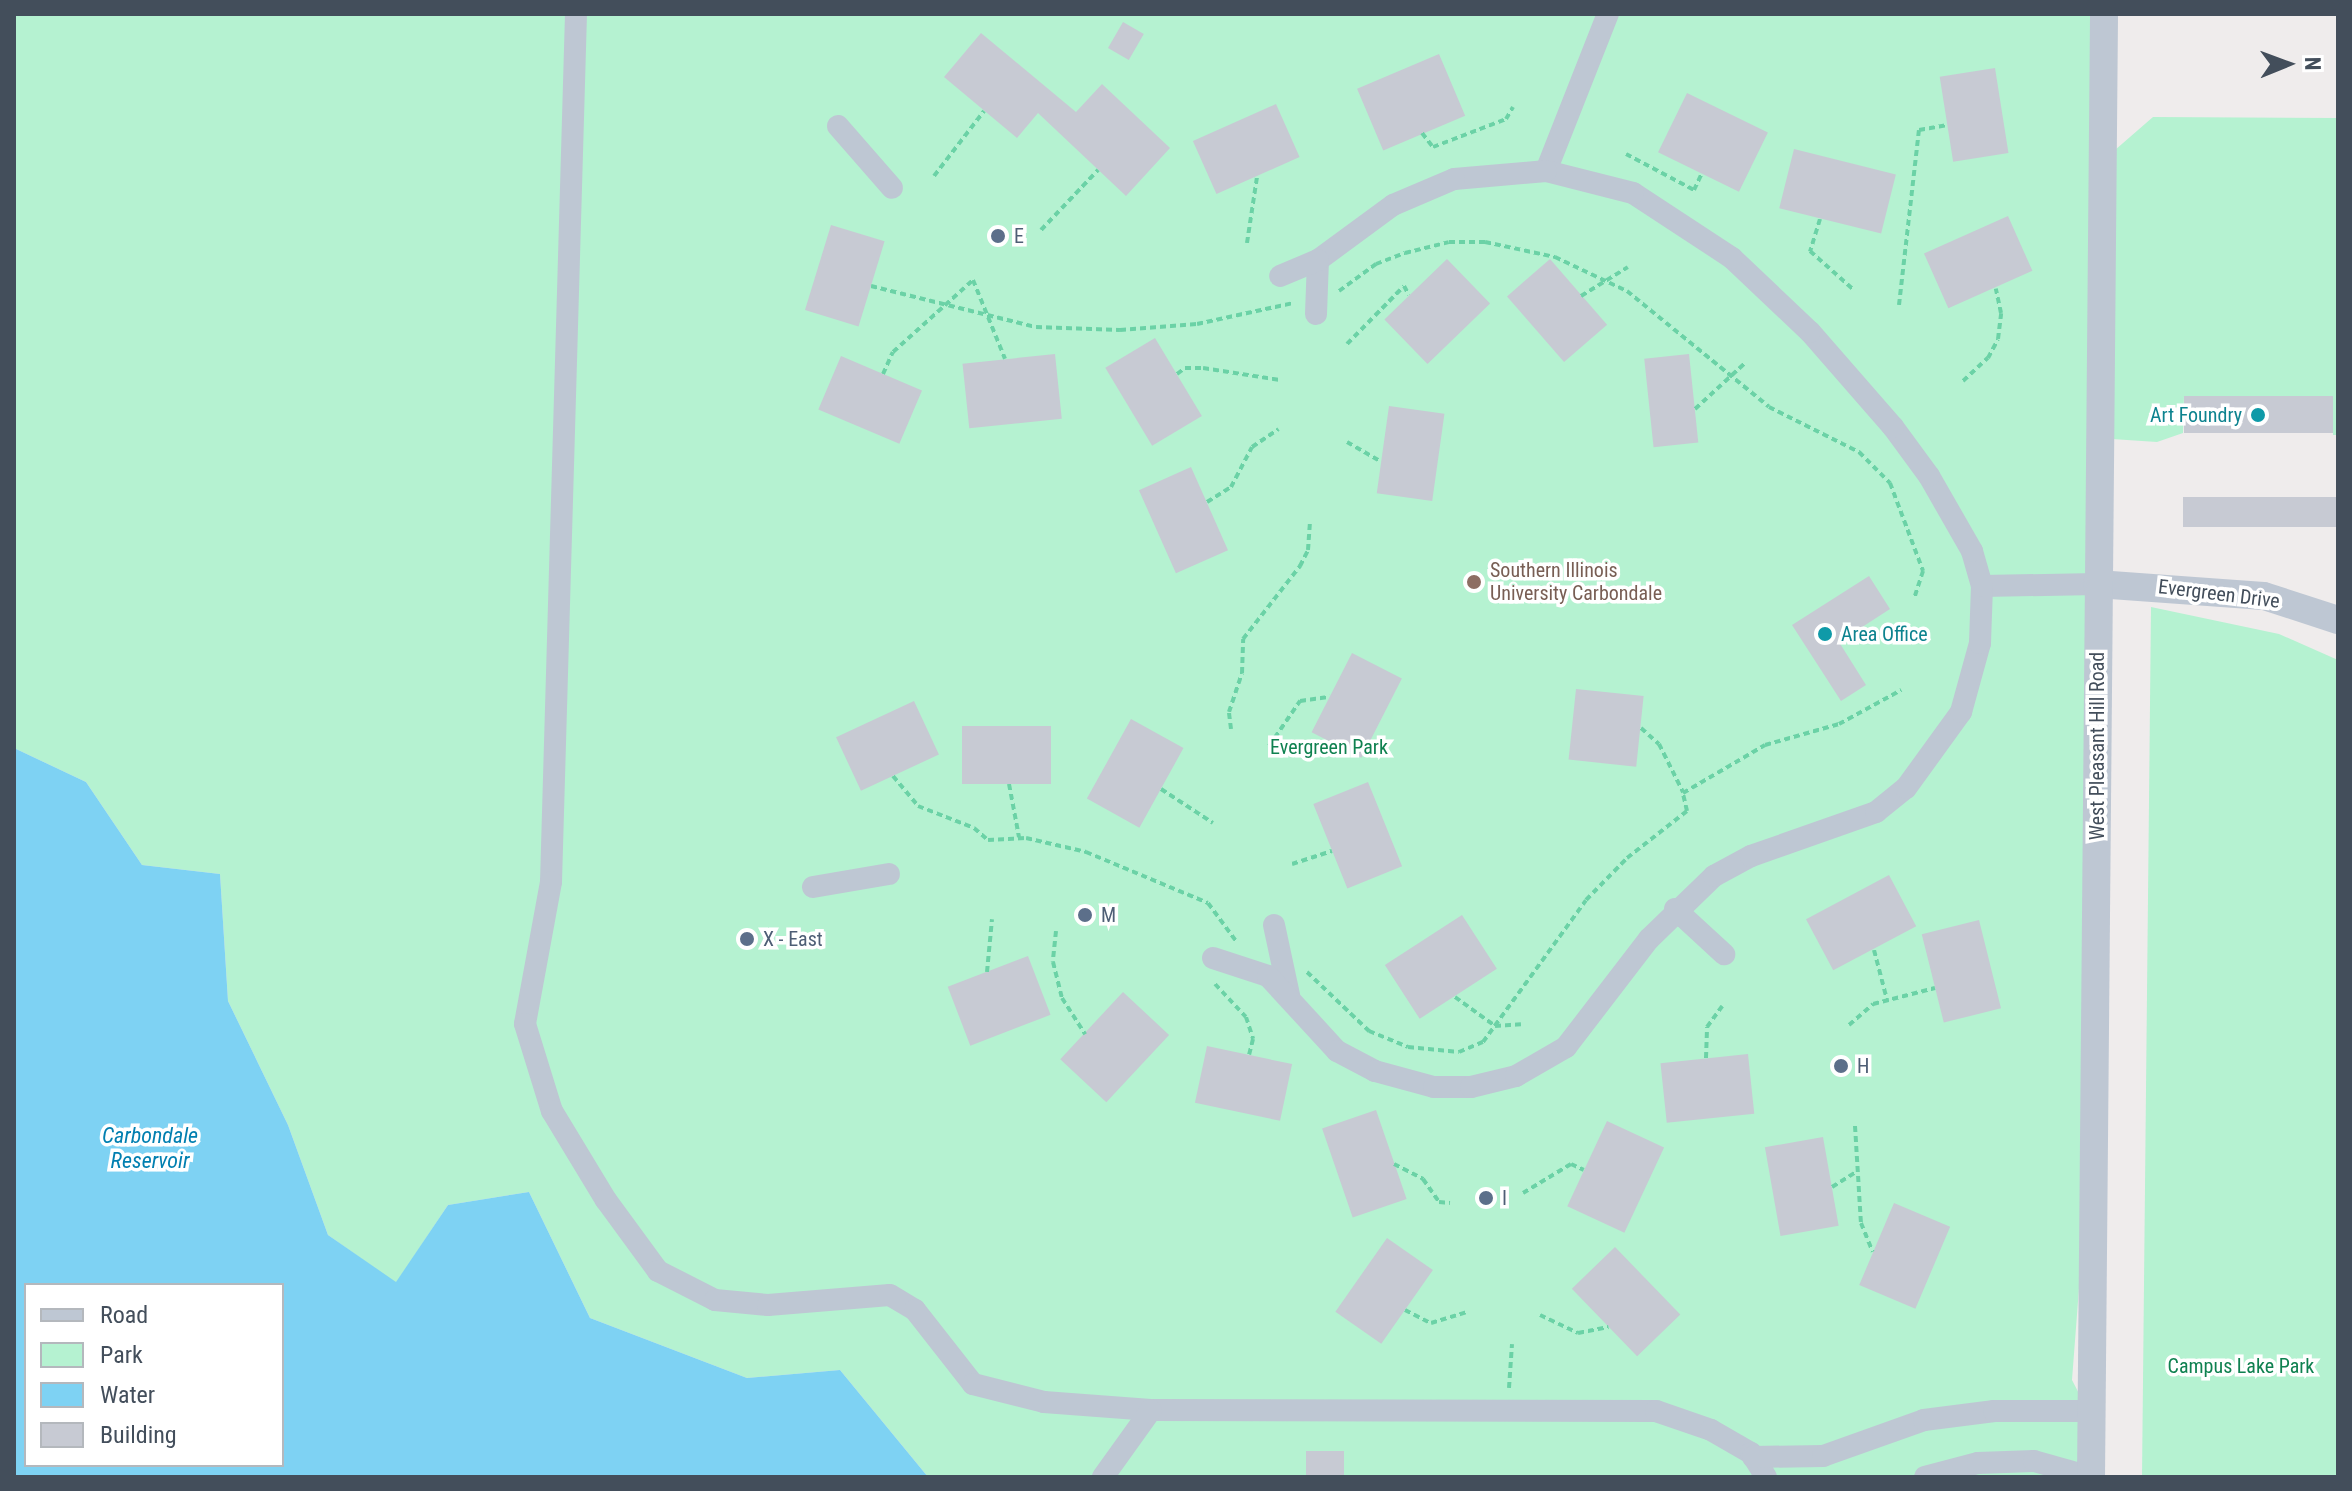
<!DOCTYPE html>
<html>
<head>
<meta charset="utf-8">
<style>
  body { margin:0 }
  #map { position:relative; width:2352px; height:1491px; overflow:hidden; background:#efecec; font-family:"Roboto Condensed",sans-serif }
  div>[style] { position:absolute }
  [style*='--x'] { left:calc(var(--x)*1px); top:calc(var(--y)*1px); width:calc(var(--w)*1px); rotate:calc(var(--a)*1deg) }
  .green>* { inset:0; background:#b5f2d1 }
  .water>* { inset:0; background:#7ed2f3 }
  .building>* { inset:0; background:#c7cad3; transform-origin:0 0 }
  .path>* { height:4px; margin-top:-2px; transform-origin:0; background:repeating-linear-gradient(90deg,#6bd2a6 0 6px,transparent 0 10px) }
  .minor>* { height:22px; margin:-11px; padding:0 11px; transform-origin:11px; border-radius:11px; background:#bec7d3 }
  .tertiary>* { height:28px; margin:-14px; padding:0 14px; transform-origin:14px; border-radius:14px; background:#bec7d3 }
  .dots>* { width:22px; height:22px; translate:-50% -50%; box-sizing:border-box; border:4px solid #fff; border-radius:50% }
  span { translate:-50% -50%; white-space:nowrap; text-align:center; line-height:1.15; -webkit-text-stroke:7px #fff; paint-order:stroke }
  .service-label { font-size:20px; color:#4e5e75 }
  .left { translate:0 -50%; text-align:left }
  .culture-label { font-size:20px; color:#0d838f }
  .right { translate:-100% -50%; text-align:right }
  .education-label { font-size:20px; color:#785e54 }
  .street-label { font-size:20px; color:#434e5b }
  .park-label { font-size:20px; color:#0f8150 }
  .water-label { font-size:22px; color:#017fb0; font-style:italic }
  .frame { position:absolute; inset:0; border:16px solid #434e5b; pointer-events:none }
  .legend { position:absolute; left:24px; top:1283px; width:260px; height:184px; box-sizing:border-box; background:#fff; border:2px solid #b4b8bd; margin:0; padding:10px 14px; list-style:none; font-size:24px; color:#434e5b }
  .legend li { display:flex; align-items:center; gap:16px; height:40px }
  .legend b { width:40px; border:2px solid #b4b8bd }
  .north { position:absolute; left:2248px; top:24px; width:80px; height:80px; -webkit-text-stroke:6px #fff; paint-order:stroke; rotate:89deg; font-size:22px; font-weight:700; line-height:32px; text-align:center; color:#434e5b }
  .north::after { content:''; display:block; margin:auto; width:28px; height:36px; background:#434e5b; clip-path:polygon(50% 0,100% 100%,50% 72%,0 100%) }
</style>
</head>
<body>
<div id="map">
  <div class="green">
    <div style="clip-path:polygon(14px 14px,2104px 14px,2098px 1040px,2072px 1380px,2088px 1411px,2089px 1477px,928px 1477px,840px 1370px,747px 1378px,590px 1318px,529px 1192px,448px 1205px,396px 1283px,328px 1235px,288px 1125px,228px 1001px,220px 874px,142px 865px,86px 782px,14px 748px)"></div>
    <div style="clip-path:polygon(2153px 117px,2338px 118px,2338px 435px,2333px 435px,2333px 396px,2184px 396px,2183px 433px,2157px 442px,2112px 439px,2115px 150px)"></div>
    <div style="clip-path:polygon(2151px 607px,2279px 634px,2338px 660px,2338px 1477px,2142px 1477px)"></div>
  </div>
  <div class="water">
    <div style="clip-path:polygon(evenodd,14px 748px,86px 782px,142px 865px,220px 874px,228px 1001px,288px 1125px,328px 1235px,396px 1282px,448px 1205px,529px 1192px,590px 1318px,747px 1378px,840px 1370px,928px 1477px,14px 1477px,14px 748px,26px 1285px,282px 1285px,282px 1465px,26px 1465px,26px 1285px)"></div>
  </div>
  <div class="building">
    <div style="left:1123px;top:22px;width:24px;height:30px;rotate:30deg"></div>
    <div style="clip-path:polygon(981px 33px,1076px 112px,1102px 84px,1170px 148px,1126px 196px,1038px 113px,1017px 138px,944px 77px)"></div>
    <div style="left:1439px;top:54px;width:67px;height:89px;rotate:67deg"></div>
    <div style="left:1995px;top:68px;width:86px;height:56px;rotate:81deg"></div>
    <div style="left:1687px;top:93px;width:90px;height:66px;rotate:26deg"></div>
    <div style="left:1276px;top:104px;width:58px;height:91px;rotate:66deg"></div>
    <div style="left:1794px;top:149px;width:105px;height:61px;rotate:14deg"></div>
    <div style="left:2008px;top:216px;width:60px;height:92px;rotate:66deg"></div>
    <div style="left:831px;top:225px;width:56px;height:89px;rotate:17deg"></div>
    <div style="left:1447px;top:259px;width:62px;height:87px;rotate:46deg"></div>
    <div style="left:1550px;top:259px;width:87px;height:57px;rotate:49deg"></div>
    <div style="left:1155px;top:338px;width:91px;height:58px;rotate:59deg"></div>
    <div style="left:1055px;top:354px;width:65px;height:93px;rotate:84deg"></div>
    <div style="left:1689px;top:354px;width:89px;height:45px;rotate:84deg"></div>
    <div style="left:841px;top:356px;width:88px;height:58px;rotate:23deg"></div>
    <div style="left:2184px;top:396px;width:149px;height:37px"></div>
    <div style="left:1389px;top:406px;width:56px;height:88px;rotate:8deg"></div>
    <div style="left:1191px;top:467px;width:91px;height:57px;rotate:66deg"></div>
    <div style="left:2183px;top:497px;width:155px;height:30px"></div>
    <div style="clip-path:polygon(1869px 576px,1890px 609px,1839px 642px,1866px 685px,1841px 701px,1792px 625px)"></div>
    <div style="left:1352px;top:653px;width:56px;height:89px;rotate:27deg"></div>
    <div style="left:1576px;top:689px;width:68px;height:71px;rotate:6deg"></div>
    <div style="left:914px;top:701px;width:59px;height:86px;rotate:65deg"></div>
    <div style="left:1131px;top:719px;width:60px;height:91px;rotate:29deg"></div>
    <div style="left:962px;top:726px;width:89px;height:58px"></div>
    <div style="left:1368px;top:782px;width:91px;height:59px;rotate:68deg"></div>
    <div style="left:1889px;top:875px;width:58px;height:94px;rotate:62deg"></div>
    <div style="left:1462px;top:915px;width:64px;height:92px;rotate:57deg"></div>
    <div style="left:1979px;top:920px;width:91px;height:59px;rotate:76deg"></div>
    <div style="left:1028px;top:956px;width:63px;height:86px;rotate:69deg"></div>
    <div style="left:1123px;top:992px;width:63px;height:92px;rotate:43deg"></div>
    <div style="left:1207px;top:1046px;width:87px;height:58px;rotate:12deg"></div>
    <div style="left:1748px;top:1054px;width:60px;height:88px;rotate:84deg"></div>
    <div style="left:1376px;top:1110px;width:94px;height:57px;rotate:71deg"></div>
    <div style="left:1607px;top:1121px;width:63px;height:94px;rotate:25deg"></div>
    <div style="left:1823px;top:1137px;width:90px;height:59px;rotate:80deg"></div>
    <div style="left:1894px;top:1203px;width:61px;height:89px;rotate:23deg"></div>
    <div style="left:1387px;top:1238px;width:56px;height:90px;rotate:35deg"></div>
    <div style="left:1615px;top:1247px;width:94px;height:60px;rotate:46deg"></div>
    <div style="left:1306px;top:1451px;width:38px;height:26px"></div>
  </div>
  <div class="path">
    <div style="--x:1422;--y:133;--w:18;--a:52"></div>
    <div style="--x:1433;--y:147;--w:78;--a:-21"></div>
    <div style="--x:1506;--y:119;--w:14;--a:-60"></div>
    <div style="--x:1626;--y:154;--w:77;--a:27.9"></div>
    <div style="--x:1694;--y:190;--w:19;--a:-65"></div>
    <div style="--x:934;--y:176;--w:82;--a:-52.4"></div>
    <div style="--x:1820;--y:219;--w:34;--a:107"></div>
    <div style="--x:1810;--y:251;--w:59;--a:41.6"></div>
    <div style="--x:1041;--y:230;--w:83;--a:-46.5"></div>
    <div style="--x:1247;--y:243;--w:67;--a:-81.4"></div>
    <div style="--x:871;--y:286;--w:170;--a:14"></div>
    <div style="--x:1036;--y:327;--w:84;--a:2"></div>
    <div style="--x:1120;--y:330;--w:77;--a:-4.5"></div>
    <div style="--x:1197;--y:324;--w:98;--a:-12.3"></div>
    <div style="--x:1339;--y:291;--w:46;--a:-36.1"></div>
    <div style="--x:1376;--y:264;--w:31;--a:-21"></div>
    <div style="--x:1405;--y:253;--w:45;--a:-14"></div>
    <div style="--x:1449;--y:242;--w:36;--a:0"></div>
    <div style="--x:1485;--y:242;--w:72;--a:12.1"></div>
    <div style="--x:1555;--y:257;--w:80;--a:25.3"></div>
    <div style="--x:1627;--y:291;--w:183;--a:39.2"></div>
    <div style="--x:1769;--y:407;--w:101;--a:26.6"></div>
    <div style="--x:1859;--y:452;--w:44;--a:45"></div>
    <div style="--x:1890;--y:483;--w:94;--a:69.4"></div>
    <div style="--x:1923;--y:571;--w:29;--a:108"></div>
    <div style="--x:1581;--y:296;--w:55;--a:-31.7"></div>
    <div style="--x:1899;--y:305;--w:176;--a:-83.5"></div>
    <div style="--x:1919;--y:130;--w:29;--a:-10"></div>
    <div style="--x:1347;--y:344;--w:81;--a:-45.5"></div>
    <div style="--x:1404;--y:286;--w:10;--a:61"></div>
    <div style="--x:883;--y:374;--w:24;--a:-66"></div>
    <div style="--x:893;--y:352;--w:108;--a:-42"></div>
    <div style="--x:973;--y:280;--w:85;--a:67.9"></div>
    <div style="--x:1177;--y:374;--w:10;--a:-37"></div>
    <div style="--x:1185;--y:368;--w:18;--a:0"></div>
    <div style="--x:1203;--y:368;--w:78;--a:8.9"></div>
    <div style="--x:1963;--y:381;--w:34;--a:-43"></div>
    <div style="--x:1988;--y:358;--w:21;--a:-62"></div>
    <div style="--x:1998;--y:339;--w:26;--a:-83"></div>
    <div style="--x:2001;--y:313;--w:25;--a:-102"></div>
    <div style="--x:1695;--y:409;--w:68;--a:-42.6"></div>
    <div style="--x:1347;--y:442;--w:39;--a:30"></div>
    <div style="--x:1207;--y:502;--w:28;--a:-32"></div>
    <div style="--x:1231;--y:487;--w:45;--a:-62.3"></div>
    <div style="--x:1252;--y:447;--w:32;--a:-34"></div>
    <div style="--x:1641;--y:728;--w:24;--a:42"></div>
    <div style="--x:1659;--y:744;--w:54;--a:63.4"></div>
    <div style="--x:1231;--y:729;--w:17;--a:-97"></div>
    <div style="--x:1229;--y:712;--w:41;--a:-71.6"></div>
    <div style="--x:1242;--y:673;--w:34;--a:-88"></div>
    <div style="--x:1243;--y:639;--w:93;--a:-52"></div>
    <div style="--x:1300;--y:566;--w:18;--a:-63"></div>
    <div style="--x:1308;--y:550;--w:30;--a:-86"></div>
    <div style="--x:1269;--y:746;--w:55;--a:-55.4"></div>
    <div style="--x:1300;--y:701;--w:30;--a:-8"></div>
    <div style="--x:893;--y:776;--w:39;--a:50"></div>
    <div style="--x:918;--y:806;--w:60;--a:21.4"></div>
    <div style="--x:974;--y:828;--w:18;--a:41"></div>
    <div style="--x:988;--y:840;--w:38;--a:-3"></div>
    <div style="--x:1026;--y:838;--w:62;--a:13.1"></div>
    <div style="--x:1086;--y:852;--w:132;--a:22.7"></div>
    <div style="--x:1208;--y:903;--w:47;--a:53.6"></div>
    <div style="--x:1009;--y:784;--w:54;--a:79.3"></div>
    <div style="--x:1161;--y:789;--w:62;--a:33.2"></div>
    <div style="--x:1292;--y:864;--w:42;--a:-18"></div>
    <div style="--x:1056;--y:931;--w:31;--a:96"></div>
    <div style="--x:1053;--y:962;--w:37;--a:76"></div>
    <div style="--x:1062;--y:998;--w:43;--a:57.4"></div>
    <div style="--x:1874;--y:950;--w:52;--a:75.4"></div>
    <div style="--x:987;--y:972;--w:53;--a:-84.6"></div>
    <div style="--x:1307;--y:972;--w:86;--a:43.6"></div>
    <div style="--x:1369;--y:1031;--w:42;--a:22.3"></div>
    <div style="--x:1408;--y:1047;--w:51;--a:5.6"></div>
    <div style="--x:1459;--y:1052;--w:26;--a:-23"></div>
    <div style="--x:1483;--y:1042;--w:175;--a:-54"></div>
    <div style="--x:1586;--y:900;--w:59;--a:-45.7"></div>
    <div style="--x:1627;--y:858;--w:76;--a:-38.1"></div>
    <div style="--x:1687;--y:811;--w:18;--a:-103"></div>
    <div style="--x:1683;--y:793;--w:95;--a:-30.3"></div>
    <div style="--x:1765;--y:745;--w:77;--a:-15.8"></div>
    <div style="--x:1839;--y:724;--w:71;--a:-28.7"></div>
    <div style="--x:1215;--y:984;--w:45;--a:46.8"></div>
    <div style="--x:1246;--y:1017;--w:23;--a:72"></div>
    <div style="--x:1253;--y:1039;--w:16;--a:104"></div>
    <div style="--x:1455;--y:997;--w:49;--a:35.9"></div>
    <div style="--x:1495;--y:1026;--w:26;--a:-4"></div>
    <div style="--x:1849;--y:1025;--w:32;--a:-41"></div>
    <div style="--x:1873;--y:1004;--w:64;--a:-14.5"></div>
    <div style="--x:1706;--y:1058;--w:31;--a:-88"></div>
    <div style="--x:1707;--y:1027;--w:26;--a:-54"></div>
    <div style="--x:1855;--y:1126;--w:97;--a:86.5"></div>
    <div style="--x:1861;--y:1223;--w:31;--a:68"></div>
    <div style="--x:1394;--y:1164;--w:33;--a:27"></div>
    <div style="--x:1423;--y:1179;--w:28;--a:55"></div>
    <div style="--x:1439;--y:1202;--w:11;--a:5"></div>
    <div style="--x:1832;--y:1187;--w:28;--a:-32"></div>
    <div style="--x:1523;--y:1193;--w:56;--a:-31.1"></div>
    <div style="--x:1571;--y:1164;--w:14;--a:25"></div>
    <div style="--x:1405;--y:1310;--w:29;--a:27"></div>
    <div style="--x:1431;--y:1323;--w:39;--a:-17"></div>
    <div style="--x:1540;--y:1315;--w:42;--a:25.3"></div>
    <div style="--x:1578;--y:1333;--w:31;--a:-11"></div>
    <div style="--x:1509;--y:1388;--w:44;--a:-86.1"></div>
  </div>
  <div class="minor">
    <div style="--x:576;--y:14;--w:868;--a:91.65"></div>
    <div style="--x:551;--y:882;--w:144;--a:100.4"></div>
    <div style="--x:525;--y:1024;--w:91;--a:72.8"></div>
    <div style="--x:552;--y:1111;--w:104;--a:58.8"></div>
    <div style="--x:606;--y:1200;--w:88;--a:53.8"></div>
    <div style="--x:658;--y:1271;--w:64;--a:27"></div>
    <div style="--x:715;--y:1300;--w:53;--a:5.4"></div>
    <div style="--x:768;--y:1305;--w:122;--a:-4.7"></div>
    <div style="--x:890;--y:1295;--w:29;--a:31"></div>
    <div style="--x:915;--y:1310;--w:94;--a:51.9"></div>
    <div style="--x:973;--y:1384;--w:73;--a:14.2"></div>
    <div style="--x:1044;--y:1402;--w:107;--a:4.3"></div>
    <div style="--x:1151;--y:1410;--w:505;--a:0.11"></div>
    <div style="--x:1656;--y:1411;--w:58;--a:19.1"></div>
    <div style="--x:1711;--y:1430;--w:46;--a:29.9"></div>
    <div style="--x:1751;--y:1453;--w:28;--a:58"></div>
    <div style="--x:838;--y:126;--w:82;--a:48.9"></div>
    <div style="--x:1546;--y:171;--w:169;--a:-68.5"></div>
    <div style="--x:1316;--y:314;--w:54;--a:-87.9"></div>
    <div style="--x:1982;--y:586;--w:115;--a:-1"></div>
    <div style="--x:813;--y:887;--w:77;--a:-9.7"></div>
    <div style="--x:1675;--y:909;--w:67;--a:42.6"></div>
    <div style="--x:1274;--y:925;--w:72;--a:77.9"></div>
    <div style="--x:1213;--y:958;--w:58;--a:18.1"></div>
    <div style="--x:1268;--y:976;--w:102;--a:47.4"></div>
    <div style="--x:1337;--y:1051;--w:43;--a:27.8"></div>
    <div style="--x:1375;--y:1071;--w:61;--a:15.2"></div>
    <div style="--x:1434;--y:1087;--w:37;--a:0"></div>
    <div style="--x:1471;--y:1087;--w:46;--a:-13.7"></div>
    <div style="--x:1516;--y:1076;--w:58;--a:-30.1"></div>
    <div style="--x:1566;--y:1047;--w:136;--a:-52.5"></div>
    <div style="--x:1649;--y:939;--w:91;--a:-44.1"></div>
    <div style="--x:1714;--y:876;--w:42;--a:-28.4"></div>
    <div style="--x:1751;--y:856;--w:133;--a:-19.4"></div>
    <div style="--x:1876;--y:812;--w:38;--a:-39"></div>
    <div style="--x:1906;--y:788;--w:94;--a:-54.1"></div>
    <div style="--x:1961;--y:712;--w:72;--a:-74.6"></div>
    <div style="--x:1980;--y:643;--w:57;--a:-88"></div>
    <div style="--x:1982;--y:586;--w:36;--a:-106"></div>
    <div style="--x:1972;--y:551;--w:86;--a:-119.8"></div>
    <div style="--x:1929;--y:476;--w:61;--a:-126.3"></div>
    <div style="--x:1893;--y:427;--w:126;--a:-131.1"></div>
    <div style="--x:1810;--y:332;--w:108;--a:-136.5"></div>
    <div style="--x:1732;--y:258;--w:118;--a:-146.7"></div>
    <div style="--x:1633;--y:193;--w:90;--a:-165.8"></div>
    <div style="--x:1546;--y:171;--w:92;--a:175"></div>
    <div style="--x:1454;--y:179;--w:66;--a:156.9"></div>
    <div style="--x:1393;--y:205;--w:93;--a:143.7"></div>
    <div style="--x:1318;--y:260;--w:41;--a:157.2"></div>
    <div style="--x:1753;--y:1457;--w:70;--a:-0.8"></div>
    <div style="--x:1823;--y:1456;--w:107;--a:-19.6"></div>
    <div style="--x:1924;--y:1420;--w:71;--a:-7.3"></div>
    <div style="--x:1994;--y:1411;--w:94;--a:0"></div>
    <div style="--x:1103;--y:1477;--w:82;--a:-54.4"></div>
    <div style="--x:1925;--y:1477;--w:55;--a:-14.8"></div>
    <div style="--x:1978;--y:1463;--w:56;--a:-2"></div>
    <div style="--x:2034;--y:1461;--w:59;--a:15.7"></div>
  </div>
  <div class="tertiary">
    <div style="--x:2097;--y:584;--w:167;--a:4.1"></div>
    <div style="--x:2264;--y:596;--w:78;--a:18"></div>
    <div style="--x:2091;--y:1477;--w:1463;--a:-89.49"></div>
  </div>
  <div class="dots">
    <div style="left:998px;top:236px;background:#5c6f8a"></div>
    <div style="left:2258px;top:415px;background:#0f9aa8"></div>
    <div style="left:1474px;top:582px;background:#8d6e63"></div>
    <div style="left:1825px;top:634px;background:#0f9aa8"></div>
    <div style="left:1085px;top:915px;background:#5c6f8a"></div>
    <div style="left:747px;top:939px;background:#5c6f8a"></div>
    <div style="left:1841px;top:1066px;background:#5c6f8a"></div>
    <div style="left:1486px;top:1198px;background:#5c6f8a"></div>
  </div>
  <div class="service-label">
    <span class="left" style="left:1014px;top:236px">E</span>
    <span class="left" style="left:1101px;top:915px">M</span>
    <span class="left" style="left:763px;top:939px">X - East</span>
    <span class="left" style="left:1857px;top:1066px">H</span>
    <span class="left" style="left:1502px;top:1198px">I</span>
  </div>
  <div class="culture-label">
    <span class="right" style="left:2242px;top:415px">Art Foundry</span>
    <span class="left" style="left:1841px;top:634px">Area Office</span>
  </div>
  <div class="education-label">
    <span class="left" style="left:1490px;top:582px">Southern Illinois<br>University Carbondale</span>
  </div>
  <div class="street-label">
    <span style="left:2219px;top:594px;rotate:7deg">Evergreen Drive</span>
    <span style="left:2097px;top:746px;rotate:-90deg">West Pleasant Hill Road</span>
  </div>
  <div class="park-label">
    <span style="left:1329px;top:747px">Evergreen Park</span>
    <span style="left:2241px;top:1366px">Campus Lake Park</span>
  </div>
  <div class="water-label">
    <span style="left:150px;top:1148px">Carbondale<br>Reservoir</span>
  </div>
  <div class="frame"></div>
  <ul class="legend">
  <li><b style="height:10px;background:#bec7d3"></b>Road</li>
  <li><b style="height:22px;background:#b5f2d1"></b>Park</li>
  <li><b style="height:22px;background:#7ed2f3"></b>Water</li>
  <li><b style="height:22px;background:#c7cad3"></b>Building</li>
  </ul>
  <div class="north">N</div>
</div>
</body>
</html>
